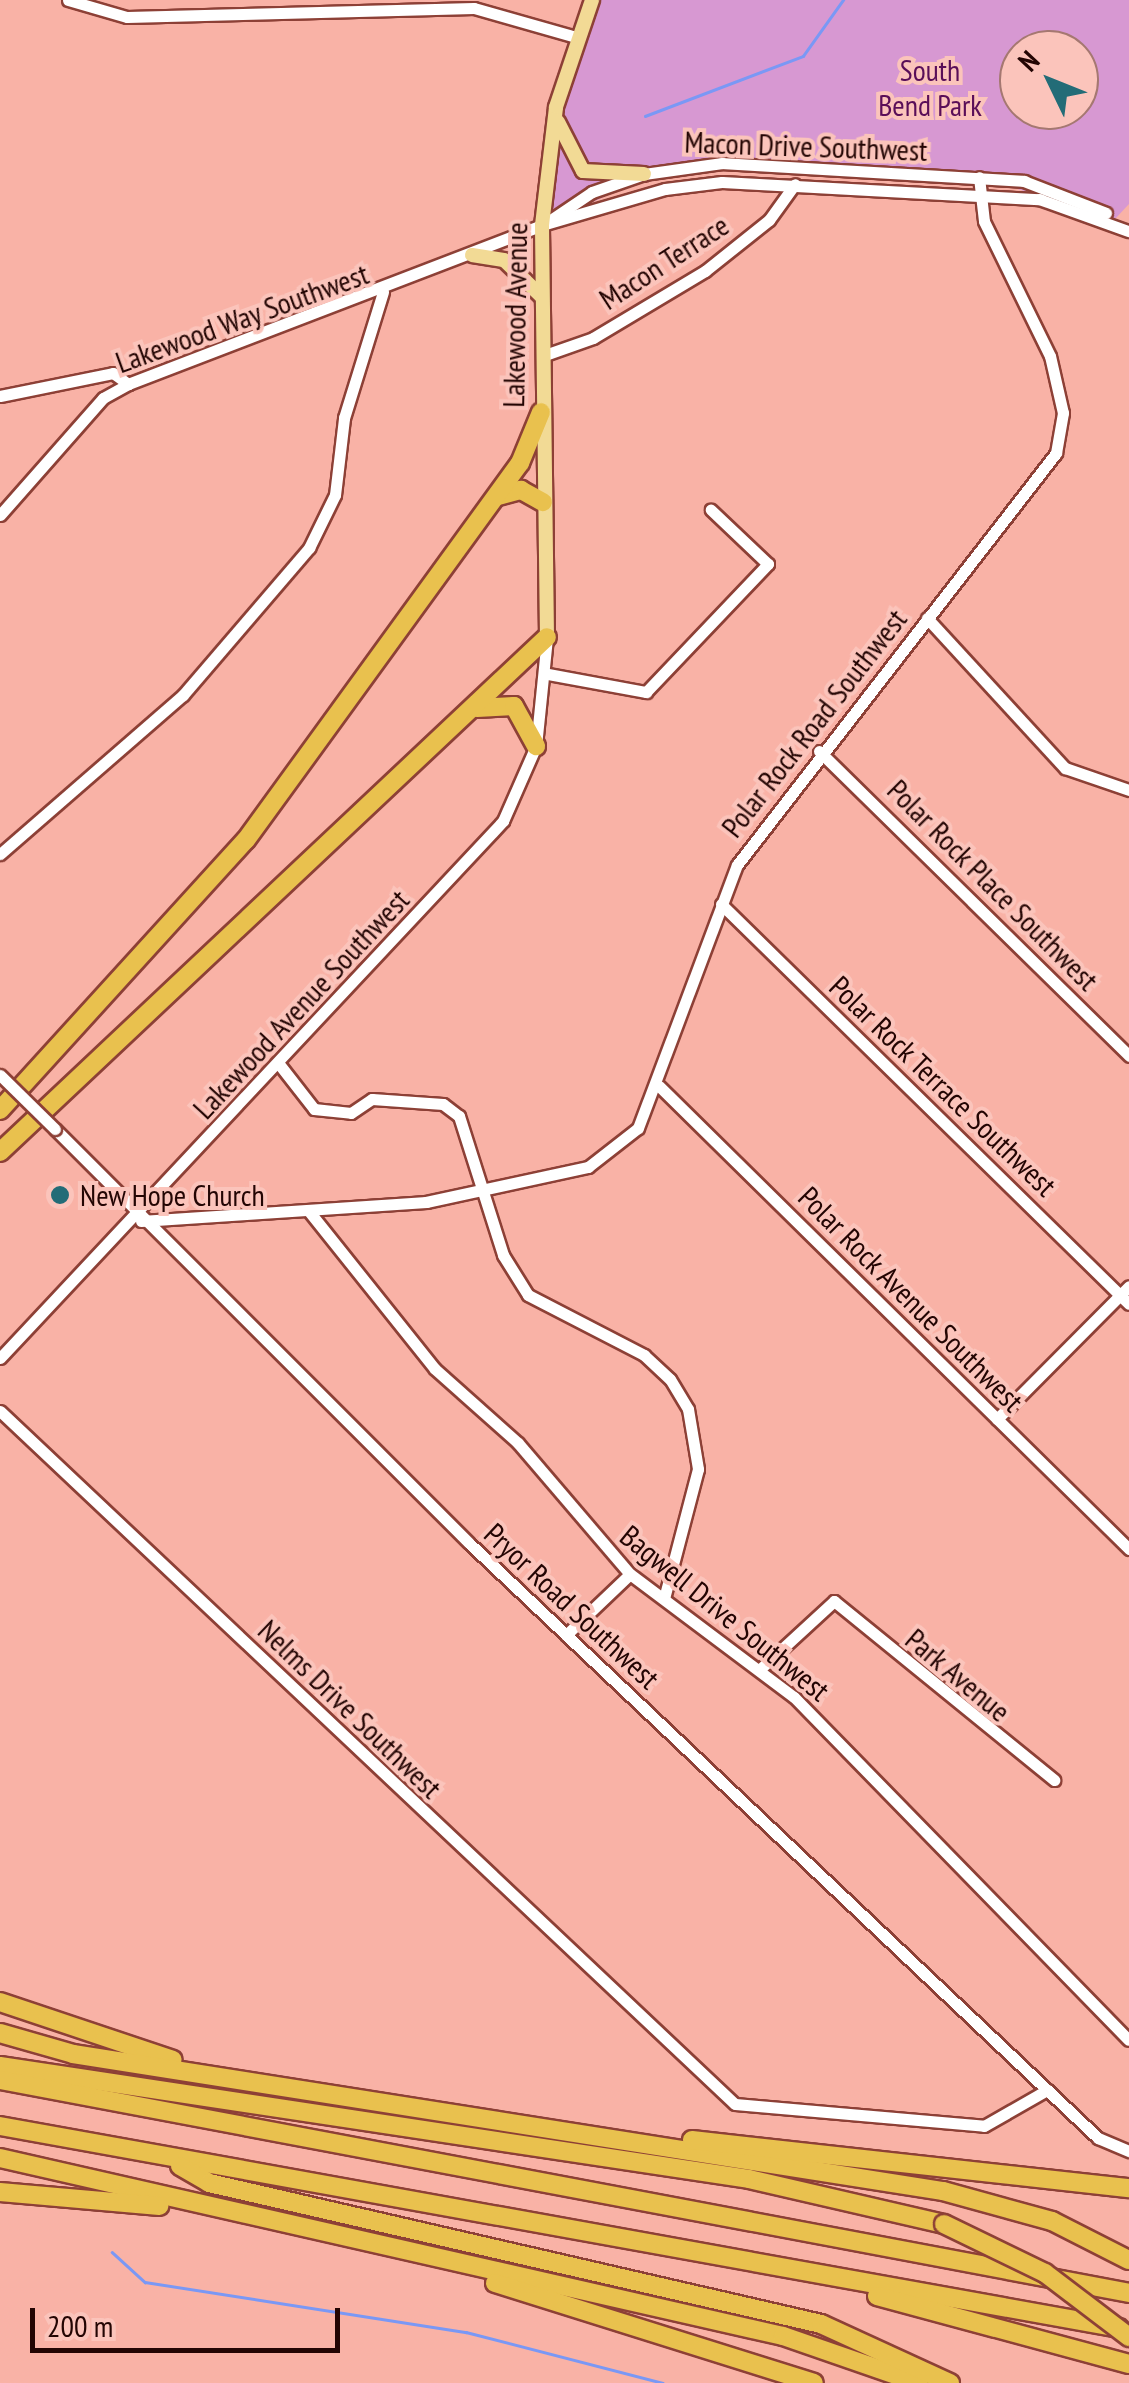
<!DOCTYPE html>
<html>
<head>
<meta charset="utf-8">
<style>
  body { margin:0 }
  #map { position:relative; width:1129px; height:2383px; overflow:hidden; background:#f9b2a6; font-family:"PT Sans Narrow",sans-serif }
  div>[style] { position:absolute }
  [style*='--x'] { left:calc(var(--x)*1px); top:calc(var(--y)*1px); width:calc(var(--w)*1px); rotate:calc(var(--a)*1deg) }
  .green>* { inset:0; background:#d798d2 }
  .stream>* { height:2.5px; margin:-1.25px; padding:0 1.25px; transform-origin:1.25px; border-radius:1.25px; background:#7a98f5 }
  .roads { filter:drop-shadow(2px 0 #8d4036) drop-shadow(-2px 0 #8d4036) drop-shadow(0 2px #8d4036) drop-shadow(0 -2px #8d4036) }
  .minor>* { height:11px; margin:-5.5px; padding:0 5.5px; transform-origin:5.5px; border-radius:5.5px; background:#fff }
  .major>* { height:14px; margin:-7px; padding:0 7px; transform-origin:7px; border-radius:7px; background:#f2da95 }
  .highway>* { height:18px; margin:-9px; padding:0 9px; transform-origin:9px; border-radius:9px; background:#e9c14e }
  .bridges { filter:drop-shadow(2px 0 #8d4036) drop-shadow(-2px 0 #8d4036) drop-shadow(0 2px #8d4036) drop-shadow(0 -2px #8d4036) }
  .minor-bridge>* { height:11px; margin:-5.5px; padding:0 5.5px; transform-origin:5.5px; border-radius:5.5px; background:#fff }
  .highway-bridge>* { height:18px; margin:-9px; padding:0 9px; transform-origin:9px; border-radius:9px; background:#e9c14e }
  .dots>* { width:28px; height:28px; translate:-50% -50%; box-sizing:border-box; border:5px solid #fbc4bb; border-radius:50% }
  span { translate:-50% -50%; white-space:nowrap; text-align:center; line-height:1.15; -webkit-text-stroke:8px #fbc4bb; paint-order:stroke }
  .park-label { font-size:30px; color:#5a0e58 }
  .street-label { font-size:30px; color:#230503 }
  .poi-label { font-size:30px; color:#230503 }
  .left { translate:0 -50%; text-align:left }
  .north { position:absolute; left:999px; top:30px; width:100px; height:100px; box-sizing:border-box; background:#fbc4bb; border:2px solid #a57871; border-radius:50%; rotate:313deg; font-size:28px; font-weight:700; line-height:40px; text-align:center; color:#230503 }
  .north::after { content:''; display:block; margin:auto; width:35px; height:45px; background:#236c77; clip-path:polygon(50% 0,100% 100%,50% 72%,0 100%) }
  .scale { position:absolute; left:30px; top:2308px; width:310px; height:45px; box-sizing:border-box; border:5px solid #230503; border-top:0; padding-left:12px; font-size:30px; line-height:35px; white-space:nowrap; color:#230503; -webkit-text-stroke:8px #fbc4bb; paint-order:stroke }
</style>
</head>
<body>
<div id="map">
  <div class="green">
    <div style="clip-path:polygon(evenodd,592px 0,1129px 0,1129px 204px,1115px 219px,979px 177px,722px 163px,670px 167px,542px 225px,576px 37px,592px 0,1019px 50px,1079px 50px,1079px 110px,1019px 110px,1019px 50px)"></div>
  </div>
  <div class="stream">
    <div style="--x:645;--y:116;--w:169;--a:-20.8"></div>
    <div style="--x:803;--y:56;--w:69;--a:-54.5"></div>
    <div style="--x:112;--y:2252;--w:45;--a:42.3"></div>
    <div style="--x:145;--y:2282;--w:325;--a:8.9"></div>
    <div style="--x:466;--y:2332;--w:203;--a:14.5"></div>
  </div>
  <div class="roads">
    <div class="minor">
      <div style="--x:68;--y:0;--w:61;--a:16.1"></div>
      <div style="--x:127;--y:17;--w:347;--a:-1.5"></div>
      <div style="--x:474;--y:8;--w:106;--a:15.9"></div>
      <div style="--x:546;--y:223;--w:55;--a:-34"></div>
      <div style="--x:592;--y:192;--w:55;--a:-19.1"></div>
      <div style="--x:644;--y:174;--w:79;--a:-8"></div>
      <div style="--x:722;--y:163;--w:303;--a:3.4"></div>
      <div style="--x:1024;--y:181;--w:88;--a:21.3"></div>
      <div style="--x:542;--y:356;--w:54;--a:-19.4"></div>
      <div style="--x:593;--y:338;--w:131;--a:-30.9"></div>
      <div style="--x:705;--y:271;--w:82;--a:-38.6"></div>
      <div style="--x:769;--y:220;--w:44;--a:-54.2"></div>
      <div style="--x:0;--y:396;--w:115;--a:-11.5"></div>
      <div style="--x:113;--y:373;--w:19;--a:36"></div>
      <div style="--x:0;--y:515;--w:156;--a:-48.6"></div>
      <div style="--x:103;--y:398;--w:29;--a:-29"></div>
      <div style="--x:128;--y:384;--w:443;--a:-21"></div>
      <div style="--x:542;--y:225;--w:128;--a:-16.3"></div>
      <div style="--x:665;--y:189;--w:57;--a:-7"></div>
      <div style="--x:722;--y:182;--w:317;--a:3.1"></div>
      <div style="--x:1039;--y:199;--w:95;--a:19.8"></div>
      <div style="--x:927;--y:618;--w:204;--a:47.4"></div>
      <div style="--x:1065;--y:768;--w:68;--a:19"></div>
      <div style="--x:548;--y:674;--w:100;--a:10.4"></div>
      <div style="--x:646;--y:692;--w:177;--a:-46.4"></div>
      <div style="--x:768;--y:564;--w:79;--a:-136.5"></div>
      <div style="--x:819;--y:751;--w:435;--a:44.5"></div>
      <div style="--x:0;--y:854;--w:242;--a:-41"></div>
      <div style="--x:183;--y:695;--w:194;--a:-49.4"></div>
      <div style="--x:309;--y:548;--w:59;--a:-63.9"></div>
      <div style="--x:335;--y:495;--w:78;--a:-83.3"></div>
      <div style="--x:344;--y:418;--w:132;--a:-72.8"></div>
      <div style="--x:721;--y:904;--w:571;--a:44.43"></div>
      <div style="--x:279;--y:1064;--w:57;--a:52.1"></div>
      <div style="--x:314;--y:1109;--w:37;--a:6"></div>
      <div style="--x:351;--y:1113;--w:25;--a:-34"></div>
      <div style="--x:372;--y:1099;--w:71;--a:4"></div>
      <div style="--x:443;--y:1104;--w:20;--a:37"></div>
      <div style="--x:459;--y:1116;--w:146;--a:72.4"></div>
      <div style="--x:503;--y:1255;--w:47;--a:58"></div>
      <div style="--x:528;--y:1295;--w:131;--a:27.3"></div>
      <div style="--x:644;--y:1355;--w:35;--a:43"></div>
      <div style="--x:670;--y:1379;--w:35;--a:59"></div>
      <div style="--x:688;--y:1409;--w:61;--a:80.5"></div>
      <div style="--x:698;--y:1469;--w:134;--a:104.7"></div>
      <div style="--x:659;--y:1086;--w:660;--a:44.57"></div>
      <div style="--x:55;--y:1129;--w:585;--a:45"></div>
      <div style="--x:469;--y:1543;--w:866;--a:43.41"></div>
      <div style="--x:1098;--y:2138;--w:34;--a:23"></div>
      <div style="--x:308;--y:1210;--w:203;--a:51.4"></div>
      <div style="--x:435;--y:1369;--w:111;--a:41.7"></div>
      <div style="--x:518;--y:1443;--w:172;--a:49.5"></div>
      <div style="--x:630;--y:1574;--w:205;--a:36.9"></div>
      <div style="--x:794;--y:1697;--w:479;--a:45.7"></div>
      <div style="--x:141;--y:1221;--w:286;--a:-3.8"></div>
      <div style="--x:426;--y:1202;--w:166;--a:-12.2"></div>
      <div style="--x:588;--y:1167;--w:63;--a:-38"></div>
      <div style="--x:638;--y:1128;--w:281;--a:-69.4"></div>
      <div style="--x:737;--y:865;--w:521;--a:-52.25"></div>
      <div style="--x:1056;--y:453;--w:41;--a:-80.1"></div>
      <div style="--x:1063;--y:413;--w:58;--a:-102.8"></div>
      <div style="--x:1050;--y:356;--w:150;--a:-116.1"></div>
      <div style="--x:984;--y:221;--w:44;--a:-96.5"></div>
      <div style="--x:0;--y:1358;--w:736;--a:-46.87"></div>
      <div style="--x:503;--y:821;--w:82;--a:-66.3"></div>
      <div style="--x:536;--y:746;--w:110;--a:-84.2"></div>
      <div style="--x:0;--y:1411;--w:1010;--a:43.32"></div>
      <div style="--x:735;--y:2104;--w:250;--a:5"></div>
      <div style="--x:984;--y:2126;--w:73;--a:-29.7"></div>
      <div style="--x:997;--y:1419;--w:187;--a:-45.2"></div>
      <div style="--x:566;--y:1635;--w:88;--a:-43.6"></div>
      <div style="--x:759;--y:1670;--w:102;--a:-42.6"></div>
      <div style="--x:834;--y:1601;--w:284;--a:39.1"></div>
    </div>
    <div class="major">
      <div style="--x:558;--y:122;--w:55;--a:63"></div>
      <div style="--x:583;--y:171;--w:61;--a:2.8"></div>
      <div style="--x:472;--y:255;--w:32;--a:9"></div>
      <div style="--x:504;--y:260;--w:52;--a:44.2"></div>
      <div style="--x:547;--y:637;--w:412;--a:-90.7"></div>
      <div style="--x:542;--y:225;--w:119;--a:-83.2"></div>
      <div style="--x:556;--y:107;--w:113;--a:-71.4"></div>
    </div>
    <div class="highway">
      <div style="--x:498;--y:496;--w:24;--a:-15"></div>
      <div style="--x:521;--y:490;--w:25;--a:29"></div>
      <div style="--x:477;--y:708;--w:37;--a:-3"></div>
      <div style="--x:514;--y:706;--w:46;--a:61.2"></div>
      <div style="--x:0;--y:1110;--w:365;--a:-47.7"></div>
      <div style="--x:246;--y:840;--w:466;--a:-54"></div>
      <div style="--x:520;--y:463;--w:55;--a:-67.6"></div>
      <div style="--x:0;--y:1152;--w:751;--a:-43.27"></div>
      <div style="--x:0;--y:2002;--w:182;--a:18.5"></div>
      <div style="--x:0;--y:2033;--w:76;--a:16"></div>
      <div style="--x:73;--y:2054;--w:881;--a:8.95"></div>
      <div style="--x:943;--y:2191;--w:113;--a:15.4"></div>
      <div style="--x:1052;--y:2221;--w:86;--a:26.9"></div>
      <div style="--x:0;--y:2066;--w:757;--a:8.58"></div>
      <div style="--x:749;--y:2179;--w:200;--a:13"></div>
      <div style="--x:0;--y:2080;--w:1149;--a:10.68"></div>
      <div style="--x:0;--y:2126;--w:1137;--a:10.23"></div>
      <div style="--x:692;--y:2140;--w:440;--a:6.3"></div>
      <div style="--x:0;--y:2158;--w:803;--a:12.81"></div>
      <div style="--x:783;--y:2336;--w:144;--a:19.1"></div>
      <div style="--x:180;--y:2166;--w:34;--a:30"></div>
      <div style="--x:209;--y:2183;--w:628;--a:12.97"></div>
      <div style="--x:821;--y:2324;--w:142;--a:24.6"></div>
      <div style="--x:0;--y:2192;--w:160;--a:5"></div>
      <div style="--x:495;--y:2283;--w:334;--a:17.4"></div>
      <div style="--x:877;--y:2296;--w:261;--a:15.1"></div>
    </div>
  </div>
  <div class="bridges">
    <div class="minor-bridge">
      <div style="--x:0;--y:1075;--w:77;--a:44.5"></div>
    </div>
    <div class="highway-bridge">
      <div style="--x:944;--y:2224;--w:112;--a:25.9"></div>
      <div style="--x:1045;--y:2273;--w:106;--a:37.3"></div>
    </div>
  </div>
  <div class="dots">
    <div style="left:60px;top:1195px;background:#236c77"></div>
  </div>
  <div class="park-label">
    <span style="left:930px;top:87px">South<br>Bend Park</span>
  </div>
  <div class="street-label">
    <span style="left:806px;top:146px;rotate:2deg">Macon Drive Southwest</span>
    <span style="left:664px;top:262px;rotate:-33deg">Macon Terrace</span>
    <span style="left:515px;top:315px;rotate:-89deg">Lakewood Avenue</span>
    <span style="left:242px;top:318px;rotate:-20deg">Lakewood Way Southwest</span>
    <span style="left:814px;top:723px;rotate:-52deg">Polar Rock Road Southwest</span>
    <span style="left:993px;top:885px;rotate:45deg">Polar Rock Place Southwest</span>
    <span style="left:301px;top:1004px;rotate:-47deg">Lakewood Avenue Southwest</span>
    <span style="left:943px;top:1086px;rotate:44deg">Polar Rock Terrace Southwest</span>
    <span style="left:911px;top:1299px;rotate:45deg">Polar Rock Avenue Southwest</span>
    <span style="left:572px;top:1606px;rotate:43deg">Pryor Road Southwest</span>
    <span style="left:725px;top:1613px;rotate:39deg">Bagwell Drive Southwest</span>
    <span style="left:958px;top:1675px;rotate:40deg">Park Avenue</span>
    <span style="left:350px;top:1709px;rotate:44deg">Nelms Drive Southwest</span>
  </div>
  <div class="poi-label">
    <span class="left" style="left:80px;top:1195px">New Hope Church</span>
  </div>
  <div class="north">N</div>
  <div class="scale">200 m</div>
</div>
</body>
</html>
